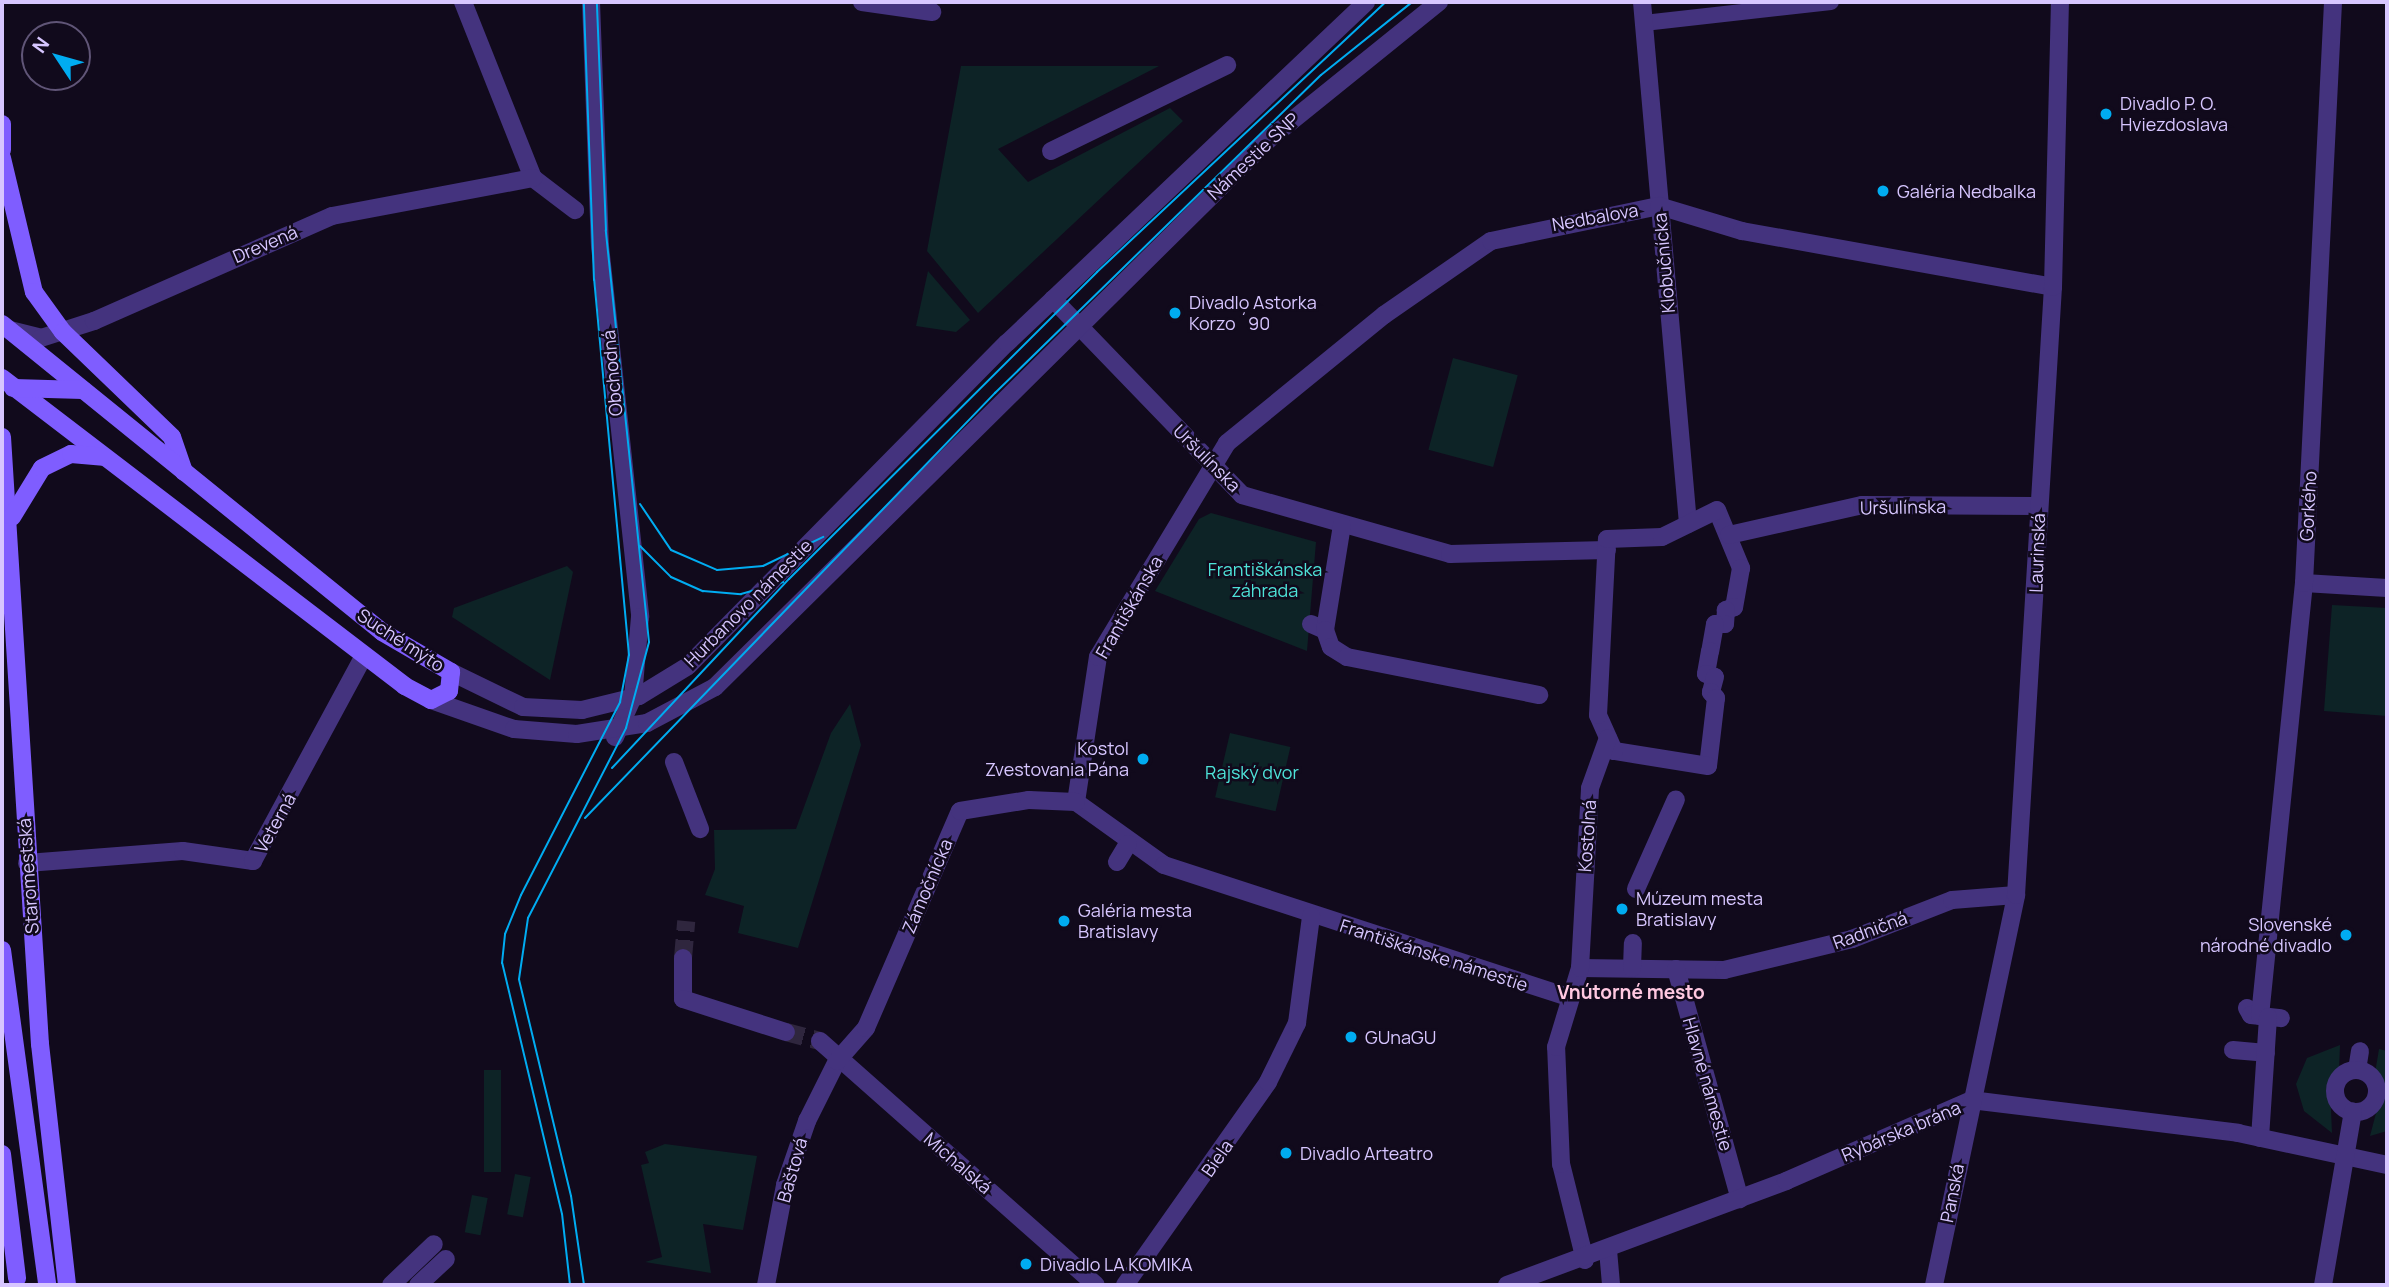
<!DOCTYPE html>
<html>
<head>
<meta charset="utf-8">
<style>
  body { margin:0 }
  #map { position:relative; width:2389px; height:1287px; overflow:hidden; background:#110a1c; font-family:Manrope,sans-serif }
  div>[style] { position:absolute }
  [style*='--x'] { left:calc(var(--x)*1px); top:calc(var(--y)*1px); width:calc(var(--w)*1px); rotate:calc(var(--a)*1deg) }
  .green>* { inset:0; background:#0d2326; transform-origin:0 0 }
  .street-tunnel>* { height:18px; margin-top:-9px; transform-origin:0; background:repeating-linear-gradient(90deg,#2f263e 0 18px,transparent 0 27px) }
  .lane>* { height:16px; margin:-8px; padding:0 8px; transform-origin:8px; border-radius:8px; background:#44337e }
  .street>* { height:18px; margin:-9px; padding:0 9px; transform-origin:9px; border-radius:9px; background:#44337e }
  .street>.ring { margin:-9px; padding:0; box-sizing:content-box; background:none; border:18px solid #44337e; border-radius:50% }
  .secondary>* { height:18px; margin:-9px; padding:0 9px; transform-origin:9px; border-radius:9px; background:#7f5dff }
  .tram>* { height:2px; margin:-1px; padding:0 1px; transform-origin:1px; border-radius:1px; background:#00acf1 }
  .dots>* { width:19px; height:19px; translate:-50% -50%; box-sizing:border-box; border:4px solid #110a1c; border-radius:50% }
  span { translate:-50% -50%; white-space:nowrap; text-align:center; line-height:1.15; -webkit-text-stroke:5px #110a1c; paint-order:stroke }
  .poi-label { font-size:18px; color:#d7c6ff }
  .left { translate:0 -50%; text-align:left }
  .right { translate:-100% -50%; text-align:right }
  .street-label { font-size:18px; color:#d7c6ff }
  .park-label { font-size:18px; color:#4ee3d9 }
  .neighbourhood-label { font-size:19px; color:#ffc8e1; font-weight:700 }
  .frame { position:absolute; inset:0; border:4px solid #d7c6ff; pointer-events:none }
  .north { position:absolute; left:21px; top:21px; width:70px; height:70px; box-sizing:border-box; background:#110a1c; border:2px solid #605577; border-radius:50%; rotate:306deg; font-size:19px; font-weight:700; line-height:28px; text-align:center; color:#d7c6ff }
  .north::after { content:''; display:block; margin:auto; width:24px; height:32px; background:#00acf1; clip-path:polygon(50% 0,100% 100%,50% 72%,0 100%) }
</style>
</head>
<body>
<div id="map">
  <div class="green">
    <div style="clip-path:polygon(961px 66px,1159px 66px,998px 149px,1028px 182px,1170px 108px,1183px 121px,978px 313px,927px 251px)"></div>
    <div style="clip-path:polygon(928px 271px,970px 320px,956px 332px,916px 326px)"></div>
    <div style="left:1453px;top:358px;width:67px;height:95px;rotate:15deg"></div>
    <div style="clip-path:polygon(1211px 513px,1316px 542px,1307px 651px,1155px 591px,1199px 519px)"></div>
    <div style="clip-path:polygon(567px 566px,573px 572px,550px 680px,452px 617px,454px 608px)"></div>
    <div style="clip-path:polygon(2332px 605px,2387px 608px,2387px 716px,2324px 711px)"></div>
    <div style="clip-path:polygon(850px 704px,861px 745px,798px 948px,738px 933px,744px 906px,705px 895px,715px 869px,714px 830px,796px 829px,831px 733px)"></div>
    <div style="left:1230px;top:733px;width:62px;height:66px;rotate:13deg"></div>
    <div style="clip-path:polygon(2340px 1045px,2339px 1071px,2330px 1086px,2332px 1133px,2304px 1111px,2296px 1084px,2307px 1058px)"></div>
    <div style="clip-path:polygon(2379px 1049px,2387px 1051px,2387px 1131px,2370px 1136px,2381px 1094px,2375px 1073px)"></div>
    <div style="left:484px;top:1070px;width:17px;height:102px"></div>
    <div style="clip-path:polygon(665px 1144px,757px 1156px,743px 1230px,703px 1224px,711px 1273px,645px 1262px,662px 1257px,641px 1165px,649px 1163px,645px 1152px)"></div>
    <div style="left:515px;top:1174px;width:16px;height:41px;rotate:11deg"></div>
    <div style="left:472px;top:1195px;width:16px;height:38px;rotate:11deg"></div>
  </div>
  <div class="street-tunnel">
    <div style="--x:683;--y:958;--w:37;--a:-85"></div>
    <div style="--x:786;--y:1032;--w:35;--a:15"></div>
  </div>
  <div class="lane">
    <div style="--x:1644;--y:23;--w:188;--a:-6.4"></div>
  </div>
  <div class="street">
    <div style="--x:463;--y:2;--w:189;--a:68.3"></div>
    <div style="--x:533;--y:178;--w:53;--a:37.3"></div>
    <div style="--x:591;--y:2;--w:244;--a:87.9"></div>
    <div style="--x:600;--y:246;--w:373;--a:83.8"></div>
    <div style="--x:640;--y:617;--w:80;--a:95"></div>
    <div style="--x:633;--y:697;--w:44;--a:114.2"></div>
    <div style="--x:862;--y:2;--w:71;--a:8.1"></div>
    <div style="--x:1642;--y:2;--w:524;--a:84.96"></div>
    <div style="--x:1051;--y:151;--w:196;--a:-26"></div>
    <div style="--x:1053;--y:299;--w:272;--a:46"></div>
    <div style="--x:1242;--y:495;--w:216;--a:15.8"></div>
    <div style="--x:1450;--y:554;--w:157;--a:-1.5"></div>
    <div style="--x:10;--y:330;--w:32;--a:14"></div>
    <div style="--x:41;--y:338;--w:56;--a:-17.8"></div>
    <div style="--x:94;--y:321;--w:260;--a:-23.8"></div>
    <div style="--x:332;--y:216;--w:205;--a:-10.7"></div>
    <div style="--x:1717;--y:510;--w:63;--a:67.5"></div>
    <div style="--x:1741;--y:568;--w:40;--a:100"></div>
    <div style="--x:1734;--y:607;--w:9;--a:159"></div>
    <div style="--x:1726;--y:610;--w:14;--a:94"></div>
    <div style="--x:1725;--y:624;--w:10;--a:180"></div>
    <div style="--x:1715;--y:624;--w:27;--a:100"></div>
    <div style="--x:1710;--y:651;--w:23;--a:100"></div>
    <div style="--x:1706;--y:674;--w:9;--a:18"></div>
    <div style="--x:1715;--y:677;--w:16;--a:105"></div>
    <div style="--x:1711;--y:692;--w:8;--a:50"></div>
    <div style="--x:1716;--y:698;--w:68;--a:96.7"></div>
    <div style="--x:1708;--y:766;--w:95;--a:-170.9"></div>
    <div style="--x:1614;--y:751;--w:39;--a:-114"></div>
    <div style="--x:1598;--y:715;--w:176;--a:-87.1"></div>
    <div style="--x:1607;--y:539;--w:55;--a:-2.1"></div>
    <div style="--x:1662;--y:537;--w:61;--a:-26.1"></div>
    <div style="--x:1729;--y:535;--w:136;--a:-12.7"></div>
    <div style="--x:1862;--y:505;--w:176;--a:0.3"></div>
    <div style="--x:2304;--y:583;--w:83;--a:3.4"></div>
    <div style="--x:1311;--y:624;--w:15;--a:23"></div>
    <div style="--x:1325;--y:630;--w:106;--a:-80.8"></div>
    <div style="--x:1325;--y:630;--w:18;--a:71"></div>
    <div style="--x:1331;--y:647;--w:19;--a:32"></div>
    <div style="--x:1347;--y:657;--w:196;--a:11.2"></div>
    <div style="--x:451;--y:672;--w:80;--a:25.9"></div>
    <div style="--x:523;--y:707;--w:59;--a:2.9"></div>
    <div style="--x:582;--y:710;--w:59;--a:-13.8"></div>
    <div style="--x:639;--y:696;--w:57;--a:-31.5"></div>
    <div style="--x:688;--y:666;--w:454;--a:-45.4"></div>
    <div style="--x:1007;--y:343;--w:495;--a:-43.5"></div>
    <div style="--x:431;--y:700;--w:88;--a:19.3"></div>
    <div style="--x:514;--y:729;--w:63;--a:4.5"></div>
    <div style="--x:577;--y:734;--w:71;--a:-8.9"></div>
    <div style="--x:647;--y:723;--w:77;--a:-27.9"></div>
    <div style="--x:715;--y:687;--w:778;--a:-44.69"></div>
    <div style="--x:1268;--y:140;--w:220;--a:-38.9"></div>
    <div style="--x:674;--y:762;--w:72;--a:68.8"></div>
    <div style="--x:1076;--y:802;--w:147;--a:-81.4"></div>
    <div style="--x:1098;--y:657;--w:250;--a:-58.9"></div>
    <div style="--x:1227;--y:443;--w:203;--a:-39.2"></div>
    <div style="--x:1384;--y:315;--w:130;--a:-34.7"></div>
    <div style="--x:1491;--y:241;--w:172;--a:-11.8"></div>
    <div style="--x:1659;--y:206;--w:87;--a:16.8"></div>
    <div style="--x:1742;--y:231;--w:316;--a:10.2"></div>
    <div style="--x:1076;--y:802;--w:108;--a:35.6"></div>
    <div style="--x:1164;--y:865;--w:425;--a:18.1"></div>
    <div style="--x:1117;--y:862;--w:21;--a:-59"></div>
    <div style="--x:27;--y:863;--w:156;--a:-4.4"></div>
    <div style="--x:183;--y:851;--w:71;--a:8.1"></div>
    <div style="--x:253;--y:861;--w:233;--a:-61.6"></div>
    <div style="--x:1636;--y:889;--w:98;--a:-66"></div>
    <div style="--x:683;--y:958;--w:41;--a:90"></div>
    <div style="--x:683;--y:999;--w:108;--a:17.8"></div>
    <div style="--x:1580;--y:968;--w:144;--a:0.8"></div>
    <div style="--x:1724;--y:970;--w:132;--a:-13.6"></div>
    <div style="--x:1852;--y:939;--w:107;--a:-21.3"></div>
    <div style="--x:1952;--y:900;--w:64;--a:-4.5"></div>
    <div style="--x:1632;--y:968;--w:25;--a:-88"></div>
    <div style="--x:1676;--y:969;--w:239;--a:74.5"></div>
    <div style="--x:2247;--y:1008;--w:8;--a:60"></div>
    <div style="--x:2251;--y:1015;--w:30;--a:6"></div>
    <div style="--x:2260;--y:1016;--w:435;--a:-84.2"></div>
    <div style="--x:2304;--y:583;--w:582;--a:-87.14"></div>
    <div style="--x:820;--y:1041;--w:368;--a:41.5"></div>
    <div style="--x:2233;--y:1050;--w:33;--a:5"></div>
    <div style="--x:2357;--y:1070;--w:19;--a:-81"></div>
    <div class="ring" style="left:2335px;top:1070px;width:24px;height:24px"></div>
    <div style="--x:2260;--y:1138;--w:121;--a:-86.2"></div>
    <div style="--x:1608;--y:1250;--w:35;--a:85"></div>
    <div style="--x:1585;--y:1260;--w:99;--a:-104"></div>
    <div style="--x:1561;--y:1164;--w:117;--a:-92.4"></div>
    <div style="--x:1556;--y:1047;--w:83;--a:-73.1"></div>
    <div style="--x:1580;--y:968;--w:180;--a:-86.8"></div>
    <div style="--x:1590;--y:788;--w:53;--a:-70.2"></div>
    <div style="--x:391;--y:1285;--w:59;--a:-43.6"></div>
    <div style="--x:418;--y:1285;--w:38;--a:-43"></div>
    <div style="--x:766;--y:1285;--w:102;--a:-79.2"></div>
    <div style="--x:785;--y:1185;--w:68;--a:-71"></div>
    <div style="--x:807;--y:1121;--w:67;--a:-63.4"></div>
    <div style="--x:837;--y:1061;--w:44;--a:-48.7"></div>
    <div style="--x:866;--y:1028;--w:236;--a:-66.6"></div>
    <div style="--x:960;--y:811;--w:70;--a:-9.1"></div>
    <div style="--x:1029;--y:800;--w:47;--a:2.4"></div>
    <div style="--x:1125;--y:1285;--w:248;--a:-54.8"></div>
    <div style="--x:1268;--y:1082;--w:66;--a:-63.8"></div>
    <div style="--x:1297;--y:1023;--w:108;--a:-82.5"></div>
    <div style="--x:1507;--y:1285;--w:298;--a:-20.4"></div>
    <div style="--x:1786;--y:1181;--w:202;--a:-23.6"></div>
    <div style="--x:1971;--y:1100;--w:269;--a:7"></div>
    <div style="--x:2238;--y:1133;--w:152;--a:12.1"></div>
    <div style="--x:1934;--y:1285;--w:399;--a:-78.1"></div>
    <div style="--x:2016;--y:895;--w:609;--a:-86.52"></div>
    <div style="--x:2053;--y:287;--w:285;--a:-88.6"></div>
    <div style="--x:2323;--y:1285;--w:176;--a:-80.2"></div>
  </div>
  <div class="secondary">
    <div style="--x:2;--y:124;--w:26;--a:90"></div>
    <div style="--x:2;--y:158;--w:138;--a:76.6"></div>
    <div style="--x:34;--y:292;--w:49;--a:54.1"></div>
    <div style="--x:63;--y:332;--w:151;--a:43.9"></div>
    <div style="--x:172;--y:437;--w:37;--a:71"></div>
    <div style="--x:2;--y:324;--w:489;--a:39"></div>
    <div style="--x:382;--y:632;--w:80;--a:30.1"></div>
    <div style="--x:451;--y:672;--w:19;--a:96"></div>
    <div style="--x:449;--y:691;--w:20;--a:153"></div>
    <div style="--x:431;--y:700;--w:30;--a:-152"></div>
    <div style="--x:405;--y:686;--w:507;--a:-142.61"></div>
    <div style="--x:13;--y:388;--w:70;--a:1.6"></div>
    <div style="--x:2;--y:437;--w:608;--a:86.42"></div>
    <div style="--x:40;--y:1044;--w:243;--a:83.6"></div>
    <div style="--x:12;--y:517;--w:57;--a:-58.5"></div>
    <div style="--x:42;--y:468;--w:32;--a:-26"></div>
    <div style="--x:71;--y:454;--w:32;--a:5"></div>
    <div style="--x:2;--y:950;--w:338;--a:82.3"></div>
    <div style="--x:2;--y:1154;--w:125;--a:83.1"></div>
  </div>
  <div class="tram">
    <div style="--x:640;--y:504;--w:55;--a:56"></div>
    <div style="--x:671;--y:550;--w:50;--a:23.5"></div>
    <div style="--x:717;--y:570;--w:46;--a:-5"></div>
    <div style="--x:763;--y:566;--w:67;--a:-25.8"></div>
    <div style="--x:640;--y:546;--w:44;--a:45"></div>
    <div style="--x:671;--y:577;--w:35;--a:24"></div>
    <div style="--x:703;--y:591;--w:38;--a:5"></div>
    <div style="--x:741;--y:594;--w:44;--a:-15.9"></div>
    <div style="--x:612;--y:768;--w:259;--a:-46.9"></div>
    <div style="--x:789;--y:579;--w:435;--a:-44.9"></div>
    <div style="--x:1097;--y:272;--w:396;--a:-43.1"></div>
    <div style="--x:585;--y:818;--w:591;--a:-46.03"></div>
    <div style="--x:995;--y:393;--w:455;--a:-44.3"></div>
    <div style="--x:1321;--y:75;--w:117;--a:-38.7"></div>
    <div style="--x:570;--y:1285;--w:71;--a:-96.4"></div>
    <div style="--x:562;--y:1214;--w:258;--a:-103.4"></div>
    <div style="--x:502;--y:963;--w:29;--a:-84"></div>
    <div style="--x:505;--y:934;--w:42;--a:-67.7"></div>
    <div style="--x:521;--y:895;--w:217;--a:-62.8"></div>
    <div style="--x:620;--y:702;--w:48;--a:-79.2"></div>
    <div style="--x:629;--y:655;--w:377;--a:-95.3"></div>
    <div style="--x:594;--y:280;--w:278;--a:-92.1"></div>
    <div style="--x:584;--y:1285;--w:90;--a:-98.3"></div>
    <div style="--x:571;--y:1196;--w:223;--a:-103.5"></div>
    <div style="--x:519;--y:979;--w:62;--a:-81.6"></div>
    <div style="--x:528;--y:918;--w:214;--a:-62.7"></div>
    <div style="--x:626;--y:728;--w:89;--a:-75"></div>
    <div style="--x:649;--y:642;--w:414;--a:-96"></div>
    <div style="--x:606;--y:230;--w:228;--a:-92.3"></div>
  </div>
  <div class="dots">
    <div style="left:2106px;top:114px;background:#00acf1"></div>
    <div style="left:1883px;top:191px;background:#00acf1"></div>
    <div style="left:1175px;top:313px;background:#00acf1"></div>
    <div style="left:1143px;top:759px;background:#00acf1"></div>
    <div style="left:1622px;top:909px;background:#00acf1"></div>
    <div style="left:1064px;top:921px;background:#00acf1"></div>
    <div style="left:2346px;top:935px;background:#00acf1"></div>
    <div style="left:1351px;top:1037px;background:#00acf1"></div>
    <div style="left:1286px;top:1153px;background:#00acf1"></div>
    <div style="left:1026px;top:1264px;background:#00acf1"></div>
  </div>
  <div class="poi-label">
    <span class="left" style="left:2120px;top:114px">Divadlo P. O.<br>Hviezdoslava</span>
    <span class="left" style="left:1897px;top:191px">Galéria Nedbalka</span>
    <span class="left" style="left:1189px;top:313px">Divadlo Astorka<br>Korzo ´90</span>
    <span class="right" style="left:1129px;top:759px">Kostol<br>Zvestovania Pána</span>
    <span class="left" style="left:1636px;top:909px">Múzeum mesta<br>Bratislavy</span>
    <span class="left" style="left:1078px;top:921px">Galéria mesta<br>Bratislavy</span>
    <span class="right" style="left:2332px;top:935px">Slovenské<br>národné divadlo</span>
    <span class="left" style="left:1365px;top:1037px">GUnaGU</span>
    <span class="left" style="left:1300px;top:1153px">Divadlo Arteatro</span>
    <span class="left" style="left:1040px;top:1264px">Divadlo LA KOMIKA</span>
  </div>
  <div class="street-label">
    <span style="left:1253px;top:156px;rotate:-43deg">Námestie SNP</span>
    <span style="left:1595px;top:217px;rotate:-10deg">Nedbalova</span>
    <span style="left:265px;top:244px;rotate:-23deg">Drevená</span>
    <span style="left:1664px;top:263px;rotate:-95deg">Klobučnícka</span>
    <span style="left:612px;top:373px;rotate:-95deg">Obchodná</span>
    <span style="left:1207px;top:458px;rotate:45deg">Uršulínska</span>
    <span style="left:2308px;top:506px;rotate:-87deg">Gorkého</span>
    <span style="left:1903px;top:507px;rotate:-1deg">Uršulínska</span>
    <span style="left:2037px;top:553px;rotate:-88deg">Laurinská</span>
    <span style="left:748px;top:603px;rotate:-45deg">Hurbanovo námestie</span>
    <span style="left:1129px;top:607px;rotate:-60deg">Františkánska</span>
    <span style="left:401px;top:640px;rotate:33deg">Suché mýto</span>
    <span style="left:275px;top:823px;rotate:-61deg">Veterná</span>
    <span style="left:1587px;top:836px;rotate:-86deg">Kostolná</span>
    <span style="left:28px;top:876px;rotate:-94deg">Staromestská</span>
    <span style="left:927px;top:886px;rotate:-67deg">Zámočnícka</span>
    <span style="left:1870px;top:930px;rotate:-20deg">Radničná</span>
    <span style="left:1434px;top:955px;rotate:18deg">Františkánske námestie</span>
    <span style="left:1708px;top:1084px;rotate:74deg">Hlavné námestie</span>
    <span style="left:1901px;top:1131px;rotate:-23deg">Rybárska brána</span>
    <span style="left:1217px;top:1158px;rotate:-55deg">Biela</span>
    <span style="left:958px;top:1163px;rotate:41deg">Michalská</span>
    <span style="left:792px;top:1170px;rotate:-74deg">Baštová</span>
    <span style="left:1952px;top:1193px;rotate:-79deg">Panská</span>
  </div>
  <div class="park-label">
    <span style="left:1265px;top:580px">Františkánska<br>záhrada</span>
    <span style="left:1252px;top:772px">Rajský dvor</span>
  </div>
  <div class="neighbourhood-label">
    <span style="left:1631px;top:993px">Vnútorné mesto</span>
  </div>
  <div class="frame"></div>
  <div class="north">N</div>
</div>
</body>
</html>
